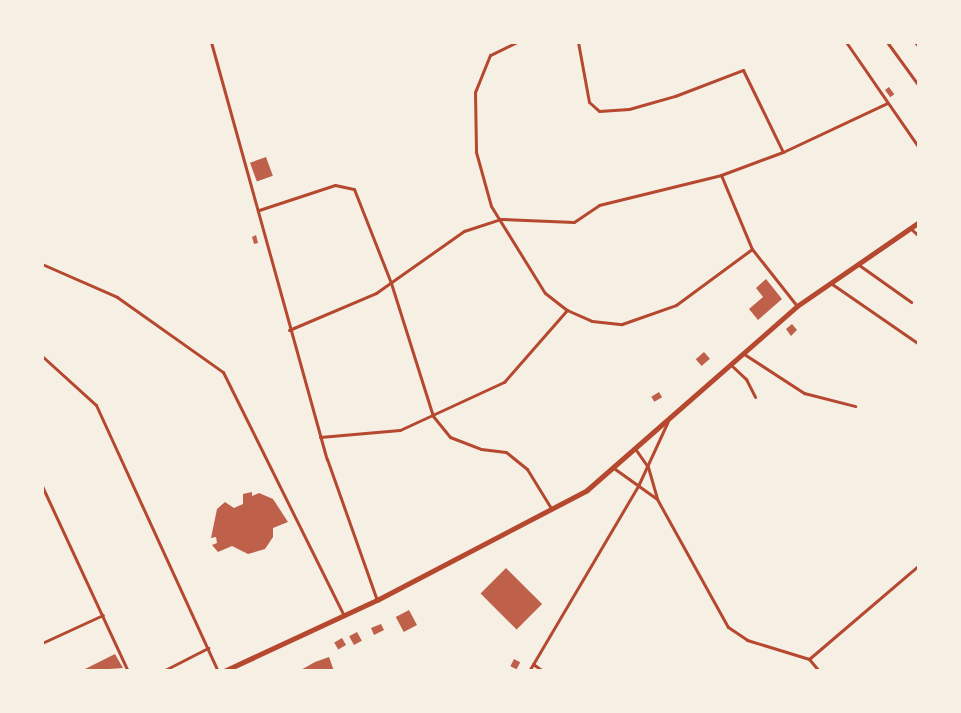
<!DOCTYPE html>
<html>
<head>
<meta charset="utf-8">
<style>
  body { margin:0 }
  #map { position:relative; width:961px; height:713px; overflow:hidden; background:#f6efe4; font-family:Commissioner,sans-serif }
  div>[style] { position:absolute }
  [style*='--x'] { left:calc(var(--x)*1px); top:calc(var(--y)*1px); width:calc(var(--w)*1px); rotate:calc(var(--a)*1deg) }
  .building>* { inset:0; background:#bf614a; transform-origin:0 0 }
  .minor>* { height:3px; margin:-1.5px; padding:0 1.5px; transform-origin:1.5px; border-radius:1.5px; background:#b5482f }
  .primary>* { height:5px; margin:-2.5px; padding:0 2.5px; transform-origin:2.5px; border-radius:2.5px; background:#b5482f }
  span { translate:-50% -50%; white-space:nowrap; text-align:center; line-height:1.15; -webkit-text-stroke:4.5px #f6efe4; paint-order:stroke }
  .frame { position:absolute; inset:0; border:44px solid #f6efe4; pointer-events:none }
</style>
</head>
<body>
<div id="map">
  <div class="building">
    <div style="left:889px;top:87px;width:9px;height:5px;rotate:54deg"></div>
    <div style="left:266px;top:157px;width:20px;height:17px;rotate:70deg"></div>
    <div style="clip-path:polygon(256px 235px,258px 243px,254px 244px,252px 237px)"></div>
    <div style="clip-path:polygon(766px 279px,782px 299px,758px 320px,749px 309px,763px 297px,756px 288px)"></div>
    <div style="clip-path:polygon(792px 324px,797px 330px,791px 336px,786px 329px)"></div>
    <div style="left:704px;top:352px;width:9px;height:11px;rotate:49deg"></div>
    <div style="left:659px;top:392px;width:6px;height:9px;rotate:59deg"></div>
    <div style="clip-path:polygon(252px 492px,252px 496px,259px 493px,273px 499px,288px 522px,273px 528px,273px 537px,265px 549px,248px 554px,232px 546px,218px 552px,212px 545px,217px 543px,216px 537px,211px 538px,217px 509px,225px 502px,234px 508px,243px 504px,243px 494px)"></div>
    <div style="left:506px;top:568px;width:51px;height:36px;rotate:45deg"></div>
    <div style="left:409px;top:610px;width:17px;height:15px;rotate:62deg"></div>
    <div style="clip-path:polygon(381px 624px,384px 630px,374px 635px,371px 628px)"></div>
    <div style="left:357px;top:632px;width:10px;height:9px;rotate:61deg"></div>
    <div style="left:342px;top:638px;width:8px;height:9px;rotate:60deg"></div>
    <div style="clip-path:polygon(115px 654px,123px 668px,81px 671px)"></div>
    <div style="clip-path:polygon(329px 657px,334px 671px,299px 671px,315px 662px)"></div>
    <div style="left:514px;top:659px;width:7px;height:8px;rotate:27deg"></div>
  </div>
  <div class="minor">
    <div style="--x:211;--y:42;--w:433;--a:74.5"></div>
    <div style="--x:327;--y:459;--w:150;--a:70.5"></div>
    <div style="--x:517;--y:42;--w:30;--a:154"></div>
    <div style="--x:490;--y:55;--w:40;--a:112"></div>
    <div style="--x:475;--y:92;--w:60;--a:89"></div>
    <div style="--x:476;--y:152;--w:56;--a:74.5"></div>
    <div style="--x:491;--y:206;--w:102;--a:58.2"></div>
    <div style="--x:545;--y:293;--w:28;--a:38"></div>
    <div style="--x:567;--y:310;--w:27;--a:24"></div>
    <div style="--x:592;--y:321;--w:30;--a:6"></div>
    <div style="--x:622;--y:324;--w:57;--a:-19.4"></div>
    <div style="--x:676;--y:305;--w:94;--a:-36.4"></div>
    <div style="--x:578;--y:42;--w:61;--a:79.6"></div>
    <div style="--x:589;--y:102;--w:13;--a:42"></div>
    <div style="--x:599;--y:111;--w:30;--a:-4"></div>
    <div style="--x:629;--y:109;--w:48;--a:-15.8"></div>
    <div style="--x:675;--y:96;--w:73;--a:-20.9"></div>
    <div style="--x:743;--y:70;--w:91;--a:64"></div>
    <div style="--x:846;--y:42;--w:129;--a:55.4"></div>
    <div style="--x:887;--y:42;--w:54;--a:54"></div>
    <div style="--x:915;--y:42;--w:6;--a:51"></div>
    <div style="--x:721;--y:175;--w:80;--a:67.3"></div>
    <div style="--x:752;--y:249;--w:73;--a:51.7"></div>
    <div style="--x:259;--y:210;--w:80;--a:-18.2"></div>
    <div style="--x:335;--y:185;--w:19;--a:12"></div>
    <div style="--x:354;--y:189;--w:101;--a:68.5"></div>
    <div style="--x:391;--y:283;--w:139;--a:72.5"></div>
    <div style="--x:433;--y:416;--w:27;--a:51"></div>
    <div style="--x:450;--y:437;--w:33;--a:21"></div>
    <div style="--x:481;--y:449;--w:25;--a:7"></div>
    <div style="--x:506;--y:452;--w:27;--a:39"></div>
    <div style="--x:527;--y:469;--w:46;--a:58.4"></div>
    <div style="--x:910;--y:228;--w:12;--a:42"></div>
    <div style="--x:42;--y:264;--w:82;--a:23.7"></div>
    <div style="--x:117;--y:297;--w:130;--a:35.3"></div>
    <div style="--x:223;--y:372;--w:270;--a:63.6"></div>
    <div style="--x:859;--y:265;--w:64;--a:35.4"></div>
    <div style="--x:832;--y:284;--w:106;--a:34.6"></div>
    <div style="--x:289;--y:330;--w:95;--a:-23"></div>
    <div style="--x:376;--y:293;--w:108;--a:-35.2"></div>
    <div style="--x:464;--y:231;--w:39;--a:-18"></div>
    <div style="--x:501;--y:219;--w:73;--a:2.4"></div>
    <div style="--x:574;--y:222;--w:30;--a:-34"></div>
    <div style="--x:599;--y:205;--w:126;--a:-13.8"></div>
    <div style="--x:721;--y:175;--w:66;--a:-20.4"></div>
    <div style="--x:783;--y:152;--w:115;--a:-25.2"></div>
    <div style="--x:744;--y:354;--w:72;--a:33"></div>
    <div style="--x:804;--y:393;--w:53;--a:14.3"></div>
    <div style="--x:42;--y:356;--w:73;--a:42.2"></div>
    <div style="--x:96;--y:405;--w:293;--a:65.4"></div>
    <div style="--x:731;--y:365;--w:21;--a:43"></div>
    <div style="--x:746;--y:379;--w:20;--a:63"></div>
    <div style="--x:320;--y:437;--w:80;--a:-5"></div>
    <div style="--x:400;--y:430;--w:115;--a:-24.8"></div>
    <div style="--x:504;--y:382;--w:96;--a:-48.8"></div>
    <div style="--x:636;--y:450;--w:21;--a:55"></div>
    <div style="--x:648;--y:467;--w:33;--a:74"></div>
    <div style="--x:657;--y:499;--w:146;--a:61"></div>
    <div style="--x:728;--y:627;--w:23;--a:34"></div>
    <div style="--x:747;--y:640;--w:65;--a:17"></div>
    <div style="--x:809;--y:659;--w:16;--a:50"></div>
    <div style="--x:615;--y:469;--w:52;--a:35.5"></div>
    <div style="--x:42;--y:486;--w:204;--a:65.1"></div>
    <div style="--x:42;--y:643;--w:67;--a:-24.7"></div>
    <div style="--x:809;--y:659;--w:145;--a:-40.5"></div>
    <div style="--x:533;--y:664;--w:12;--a:35"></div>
    <div style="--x:163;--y:671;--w:51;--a:-27.1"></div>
    <div style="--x:529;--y:671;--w:215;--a:-59.5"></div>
    <div style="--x:638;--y:486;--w:72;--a:-65.2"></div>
  </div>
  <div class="primary">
    <div style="--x:224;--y:671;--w:169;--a:-24.9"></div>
    <div style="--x:377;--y:600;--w:237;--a:-27.6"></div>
    <div style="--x:587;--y:490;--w:279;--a:-41.2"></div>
    <div style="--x:797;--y:306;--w:148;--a:-34.5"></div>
  </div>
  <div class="frame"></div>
</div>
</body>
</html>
